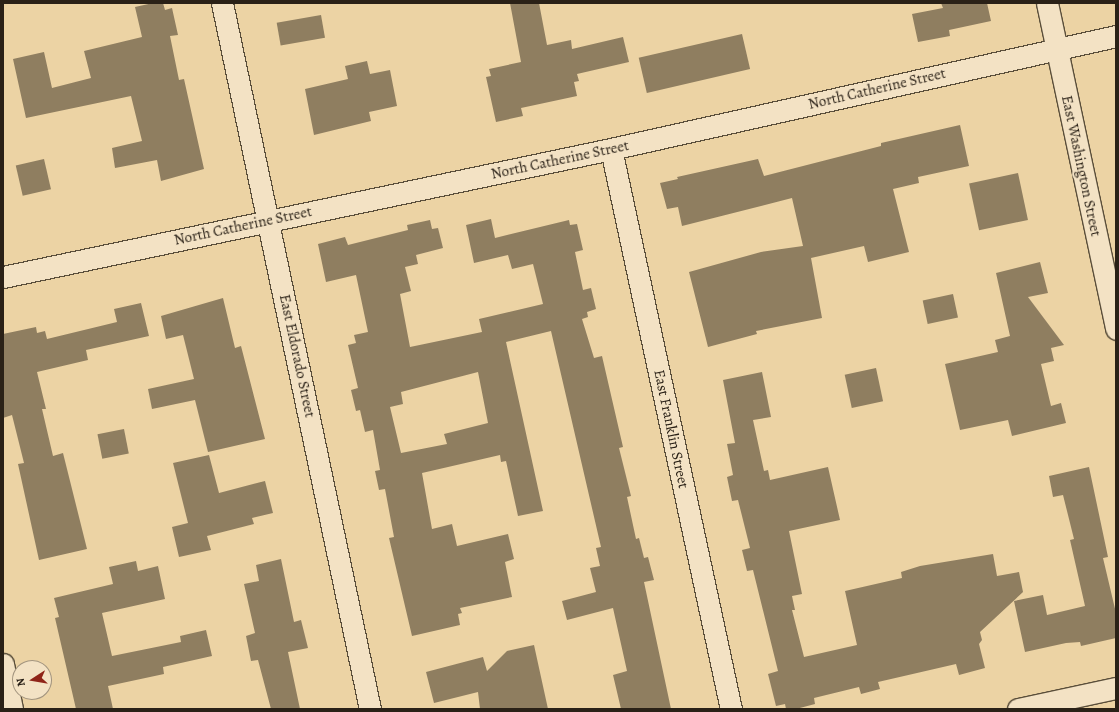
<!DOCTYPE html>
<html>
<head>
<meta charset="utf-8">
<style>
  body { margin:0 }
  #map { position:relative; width:1119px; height:712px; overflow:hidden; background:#ecd3a4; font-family:Alegreya,serif }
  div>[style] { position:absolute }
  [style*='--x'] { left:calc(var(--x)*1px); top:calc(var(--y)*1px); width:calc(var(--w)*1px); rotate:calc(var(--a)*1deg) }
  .building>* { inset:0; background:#8f7e60; transform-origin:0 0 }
  .roads { filter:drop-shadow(1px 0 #5a4e3a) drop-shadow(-1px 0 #5a4e3a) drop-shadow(0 1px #5a4e3a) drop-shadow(0 -1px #5a4e3a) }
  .minor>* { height:21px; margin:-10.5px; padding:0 10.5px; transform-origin:10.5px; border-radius:10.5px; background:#f3e2c4 }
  span { translate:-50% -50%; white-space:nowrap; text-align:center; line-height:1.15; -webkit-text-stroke:4px #f3e2c4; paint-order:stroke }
  .street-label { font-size:15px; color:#2a2117 }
  .frame { position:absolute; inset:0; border:4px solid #2a2117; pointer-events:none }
  .north { position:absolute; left:12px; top:660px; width:40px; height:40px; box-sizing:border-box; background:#f3e2c4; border:1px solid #a3957f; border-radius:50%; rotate:258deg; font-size:11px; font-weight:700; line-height:16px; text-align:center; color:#2a2117 }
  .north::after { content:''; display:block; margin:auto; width:14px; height:18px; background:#8f2418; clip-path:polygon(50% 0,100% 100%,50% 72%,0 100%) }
</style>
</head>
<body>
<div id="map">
  <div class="building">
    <div style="clip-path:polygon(153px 3px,163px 3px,165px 10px,172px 8px,178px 35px,170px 36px,179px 80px,184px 79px,204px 169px,161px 181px,157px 160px,115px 168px,112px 148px,142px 141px,131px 96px,26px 118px,13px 59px,44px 52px,52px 88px,91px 78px,84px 51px,142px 37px,135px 7px)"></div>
    <div style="clip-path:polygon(510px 3px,539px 3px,547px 45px,571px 40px,572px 49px,623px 37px,629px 62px,577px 74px,579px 81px,574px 82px,577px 96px,521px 108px,523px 116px,496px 122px,486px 77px,491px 76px,489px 69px,521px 62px)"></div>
    <div style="clip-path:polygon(941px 3px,987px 3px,991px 21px,949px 30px,950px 36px,918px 42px,912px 14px,943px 8px)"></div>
    <div style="left:321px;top:15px;width:23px;height:45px;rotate:80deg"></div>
    <div style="left:742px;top:34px;width:36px;height:106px;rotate:77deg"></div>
    <div style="clip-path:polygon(367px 61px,370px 74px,390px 70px,397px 106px,369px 112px,371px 121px,314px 135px,305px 89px,348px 79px,345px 66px)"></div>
    <div style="clip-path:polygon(960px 125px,969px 166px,918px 177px,919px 183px,893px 189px,909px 252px,868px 262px,864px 246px,811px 258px,822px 318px,756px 331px,757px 334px,708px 347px,689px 272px,761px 252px,803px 246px,792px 198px,682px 226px,678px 207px,667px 209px,660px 183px,678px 179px,677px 177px,758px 159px,764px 176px,881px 146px,881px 143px)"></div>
    <div style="left:44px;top:159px;width:31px;height:29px;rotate:77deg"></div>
    <div style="left:1018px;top:173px;width:48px;height:50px;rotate:78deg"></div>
    <div style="clip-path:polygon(evenodd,491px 219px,495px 238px,569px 220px,570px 225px,577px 224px,583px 250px,575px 252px,583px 290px,591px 288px,596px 309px,587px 312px,588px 317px,582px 319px,594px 358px,602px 356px,623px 447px,619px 448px,631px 496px,627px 497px,636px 539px,639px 538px,644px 558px,648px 557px,654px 580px,644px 582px,671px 709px,621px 709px,613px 675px,627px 671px,613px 608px,567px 620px,562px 601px,596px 592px,590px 568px,600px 566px,596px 548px,601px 547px,551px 331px,506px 342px,543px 511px,518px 516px,506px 461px,501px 462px,500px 455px,422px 473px,432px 529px,452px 524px,457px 546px,508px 534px,514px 559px,505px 562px,512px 597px,460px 608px,462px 613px,458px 614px,460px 625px,412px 636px,389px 538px,394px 537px,385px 489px,379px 490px,375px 471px,380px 470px,373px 430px,365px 432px,360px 410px,356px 411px,351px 390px,358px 388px,348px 345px,356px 343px,354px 335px,368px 332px,356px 275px,326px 282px,318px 244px,345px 237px,348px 245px,408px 230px,407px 225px,430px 220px,432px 229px,438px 228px,443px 248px,416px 255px,418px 264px,405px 267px,411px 291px,400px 294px,410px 347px,482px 332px,479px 319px,543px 304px,533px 264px,512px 269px,508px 255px,474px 263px,466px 225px,491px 219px,478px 372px,488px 423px,444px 434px,447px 444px,401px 453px,390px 407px,403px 404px,401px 392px,478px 372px)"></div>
    <div style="clip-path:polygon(1040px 262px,1048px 293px,1028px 297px,1064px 345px,1051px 348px,1054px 361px,1041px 364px,1051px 406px,1061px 403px,1066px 423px,1012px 436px,1008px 420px,960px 430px,945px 364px,998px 352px,995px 340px,1010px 336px,996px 273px)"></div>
    <div style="left:953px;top:294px;width:24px;height:31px;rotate:78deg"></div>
    <div style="clip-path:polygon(223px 298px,235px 348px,241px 346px,265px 439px,208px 452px,195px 400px,152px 409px,148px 389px,194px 379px,183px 335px,166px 339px,161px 316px)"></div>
    <div style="clip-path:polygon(141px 303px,149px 336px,86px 350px,88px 360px,37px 372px,46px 409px,42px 409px,53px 456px,63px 453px,87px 549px,39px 560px,18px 464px,24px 463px,12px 415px,3px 418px,3px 334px,36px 327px,37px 333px,45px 331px,47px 339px,117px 322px,114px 309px)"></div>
    <div style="left:876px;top:368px;width:34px;height:32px;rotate:78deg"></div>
    <div style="clip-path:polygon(762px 372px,771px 417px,753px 420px,764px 471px,768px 470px,770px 480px,828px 467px,840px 520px,789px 531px,802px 594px,792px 596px,795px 610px,792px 610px,804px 657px,857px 645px,845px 591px,902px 578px,901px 572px,920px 566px,993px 554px,997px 576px,1019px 572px,1023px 592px,980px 632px,982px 640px,979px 644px,985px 668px,959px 675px,956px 664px,878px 682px,880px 689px,861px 694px,859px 687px,814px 698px,815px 704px,796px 709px,786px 709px,785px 704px,776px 706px,768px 674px,778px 671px,753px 570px,747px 571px,742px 550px,750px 548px,738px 500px,732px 501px,727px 477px,733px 475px,727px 444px,735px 443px,723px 380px)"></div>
    <div style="left:124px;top:429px;width:25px;height:27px;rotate:79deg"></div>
    <div style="clip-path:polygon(209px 455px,219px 493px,265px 481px,273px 513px,252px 518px,254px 524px,207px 536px,211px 550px,179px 557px,172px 527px,188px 523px,173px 463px)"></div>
    <div style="clip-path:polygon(1089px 467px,1108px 557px,1103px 558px,1116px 613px,1116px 638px,1081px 646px,1080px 642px,1066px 643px,1025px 652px,1014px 601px,1043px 595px,1047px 615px,1085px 606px,1070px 540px,1074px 539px,1063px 495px,1053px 497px,1049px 476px)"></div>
    <div style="clip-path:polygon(281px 559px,294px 622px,301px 620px,308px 648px,288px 652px,300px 709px,271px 709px,258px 660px,251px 661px,246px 636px,255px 633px,244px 584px,259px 581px,256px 565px)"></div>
    <div style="clip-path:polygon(136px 561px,138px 571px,158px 566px,165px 599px,102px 613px,112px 656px,181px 642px,180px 636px,206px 630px,212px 656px,163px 667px,164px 674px,108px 686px,113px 709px,76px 709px,55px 618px,59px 617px,54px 598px,113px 584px,109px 567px)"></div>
    <div style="clip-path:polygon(534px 645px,548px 709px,480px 709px,478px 692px,434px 703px,426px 672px,483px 657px,487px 671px,507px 651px)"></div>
  </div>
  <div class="roads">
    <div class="minor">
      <div style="--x:222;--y:3;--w:721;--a:78.16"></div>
      <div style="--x:1047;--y:3;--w:333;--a:78"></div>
      <div style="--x:611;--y:149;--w:573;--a:77.91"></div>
      <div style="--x:3;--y:277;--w:621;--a:-11.89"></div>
      <div style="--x:611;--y:149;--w:517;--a:-12.61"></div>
      <div style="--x:3;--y:664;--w:46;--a:78.7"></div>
      <div style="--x:1018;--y:709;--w:100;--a:-12.1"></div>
    </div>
  </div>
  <div class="street-label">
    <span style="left:877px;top:89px;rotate:-13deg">North Catherine Street</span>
    <span style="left:560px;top:160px;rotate:-12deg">North Catherine Street</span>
    <span style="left:1081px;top:166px;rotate:78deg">East Washington Street</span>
    <span style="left:243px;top:226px;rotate:-12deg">North Catherine Street</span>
    <span style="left:297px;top:356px;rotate:78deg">East Eldorado Street</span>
    <span style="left:671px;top:429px;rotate:78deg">East Franklin Street</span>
  </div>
  <div class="frame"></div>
  <div class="north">N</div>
</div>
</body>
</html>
